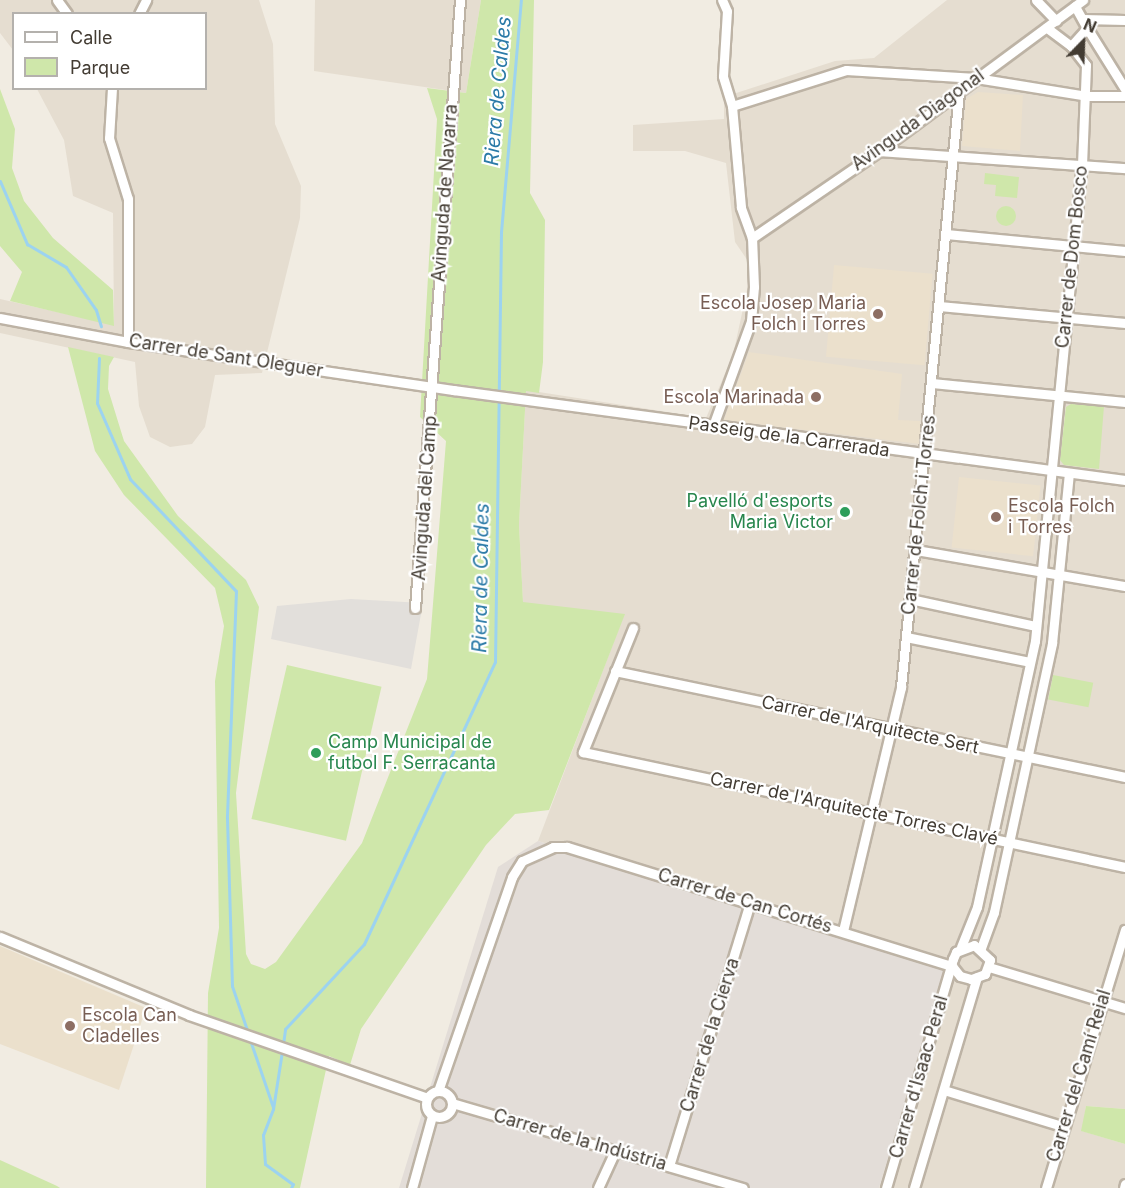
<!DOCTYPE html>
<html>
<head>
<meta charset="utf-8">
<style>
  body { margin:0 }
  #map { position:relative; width:1125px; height:1188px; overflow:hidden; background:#f1ece2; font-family:Inter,sans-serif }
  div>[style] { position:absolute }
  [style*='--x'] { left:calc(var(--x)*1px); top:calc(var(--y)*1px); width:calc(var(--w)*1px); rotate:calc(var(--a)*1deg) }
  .residential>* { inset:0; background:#e5ddd0 }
  .industrial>* { inset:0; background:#e3ddd8 }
  .education>* { inset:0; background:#ebe0cc; transform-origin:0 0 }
  .green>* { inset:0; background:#cfe7aa; transform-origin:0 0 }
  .round { border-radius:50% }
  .parking>* { inset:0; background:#e2dfdb }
  .stream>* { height:3px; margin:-1.5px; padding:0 1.5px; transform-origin:1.5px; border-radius:1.5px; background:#9cd3f0 }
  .roads { filter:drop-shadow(2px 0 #bdb3a5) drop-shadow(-2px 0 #bdb3a5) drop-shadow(0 2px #bdb3a5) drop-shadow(0 -2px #bdb3a5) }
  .street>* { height:9px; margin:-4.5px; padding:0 4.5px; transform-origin:4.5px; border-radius:4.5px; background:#fff }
  .street>.ring { margin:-4.5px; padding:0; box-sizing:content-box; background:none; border:9px solid #fff; border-radius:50% }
  .dots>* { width:16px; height:16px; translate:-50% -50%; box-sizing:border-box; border:3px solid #fff; border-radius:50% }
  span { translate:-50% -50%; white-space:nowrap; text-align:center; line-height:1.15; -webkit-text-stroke:4.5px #fff; paint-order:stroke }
  .street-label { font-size:18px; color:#433c33 }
  .education-label { font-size:18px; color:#785e54 }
  .right { translate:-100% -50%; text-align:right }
  .left { translate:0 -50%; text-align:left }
  .leisure-label { font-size:18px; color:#27864d }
  .water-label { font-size:20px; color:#2b7aa7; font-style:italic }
  .legend { position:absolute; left:12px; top:12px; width:195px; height:78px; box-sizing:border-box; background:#fff; border:2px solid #b4b1ad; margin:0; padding:8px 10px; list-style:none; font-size:18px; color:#433c33 }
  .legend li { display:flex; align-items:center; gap:12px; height:30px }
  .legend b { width:30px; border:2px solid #b4b1ad }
  .north { position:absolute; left:1053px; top:12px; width:60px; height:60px; -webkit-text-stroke:4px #fff; paint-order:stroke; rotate:23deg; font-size:16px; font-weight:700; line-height:24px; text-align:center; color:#433c33 }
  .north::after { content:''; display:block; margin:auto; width:21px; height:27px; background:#433c33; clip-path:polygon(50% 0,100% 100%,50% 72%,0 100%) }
</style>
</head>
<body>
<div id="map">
  <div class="residential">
    <div style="clip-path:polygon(0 0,259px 0,273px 44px,275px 124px,301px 186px,300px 218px,262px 373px,215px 375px,205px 427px,192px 444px,170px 447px,150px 437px,139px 406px,135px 362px,0 333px,0 299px,114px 325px,113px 213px,73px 196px,64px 140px,37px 89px,206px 88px,206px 14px,14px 14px,13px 50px,0 33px)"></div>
    <div style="clip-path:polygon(315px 0,481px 0,466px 93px,314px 71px)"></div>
    <div style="clip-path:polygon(947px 0,1125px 0,1125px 1109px,1086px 1106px,1082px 1131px,1125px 1144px,1125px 1188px,879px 1188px,945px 969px,538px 841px,624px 615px,523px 603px,519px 525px,526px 390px,706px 418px,733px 355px,750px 276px,748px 261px,735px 242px,726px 163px,685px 151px,633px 151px,633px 125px,724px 119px,724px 97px,835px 61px,874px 58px)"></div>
  </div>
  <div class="industrial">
    <div style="clip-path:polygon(538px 841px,945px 969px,879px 1188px,399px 1188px,498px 867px)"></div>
  </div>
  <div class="education">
    <div style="clip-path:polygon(978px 92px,1023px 95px,1020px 151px,962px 146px,966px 99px)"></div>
    <div style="left:834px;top:265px;width:99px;height:92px;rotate:5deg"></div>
    <div style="clip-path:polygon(749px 352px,902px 374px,898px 420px,920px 421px,920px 444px,724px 420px)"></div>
    <div style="left:959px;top:477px;width:82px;height:71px;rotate:6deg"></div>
    <div style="clip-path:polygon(0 946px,146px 1008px,119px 1090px,0 1044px)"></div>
  </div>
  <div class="green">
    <div style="clip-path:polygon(481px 0,534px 0,530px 193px,545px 220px,543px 362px,539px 393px,526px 391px,519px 525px,523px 602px,625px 614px,549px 810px,515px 814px,486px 845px,361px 1029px,350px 1065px,329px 1056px,300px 1188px,206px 1188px,208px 993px,219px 928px,215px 681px,224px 626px,215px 588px,124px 495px,95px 451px,68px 347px,114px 357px,109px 366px,108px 389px,124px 441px,178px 516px,246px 580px,259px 607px,236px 793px,246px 954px,251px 964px,265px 969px,276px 962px,362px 843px,427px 679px,446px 441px,420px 417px,437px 119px,427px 88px,466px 93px)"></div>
    <div style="clip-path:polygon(0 89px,15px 129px,12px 168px,24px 201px,53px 238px,113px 290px,114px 326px,10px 301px,22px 272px,0 246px)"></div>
    <div style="clip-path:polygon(985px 173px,1019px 177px,1017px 198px,995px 196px,996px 185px,984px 184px)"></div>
    <div class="round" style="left:996px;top:206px;width:20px;height:20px"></div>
    <div style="clip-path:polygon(1071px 404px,1104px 406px,1099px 469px,1064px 465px,1060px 460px,1066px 407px)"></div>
    <div style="left:287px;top:665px;width:97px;height:158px;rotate:13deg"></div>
    <div style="left:1053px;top:675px;width:41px;height:25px;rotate:11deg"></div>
    <div style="clip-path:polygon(1086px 1106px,1125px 1109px,1125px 1144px,1081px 1131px)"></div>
    <div style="clip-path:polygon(0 1160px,57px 1186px,60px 1188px,0 1188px)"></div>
  </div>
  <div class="parking">
    <div style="clip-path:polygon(351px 599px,423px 603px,411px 669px,271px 639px,277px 606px)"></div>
  </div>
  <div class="stream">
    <div style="--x:0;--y:181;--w:69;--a:66.8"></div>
    <div style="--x:27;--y:244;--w:45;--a:30.5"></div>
    <div style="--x:66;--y:267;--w:52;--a:55.1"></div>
    <div style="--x:96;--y:310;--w:17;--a:73"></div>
    <div style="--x:99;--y:358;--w:45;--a:92.5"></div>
    <div style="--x:97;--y:403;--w:83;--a:66.5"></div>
    <div style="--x:130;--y:479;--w:154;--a:46.6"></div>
    <div style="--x:236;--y:591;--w:227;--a:92.3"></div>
    <div style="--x:227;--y:818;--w:168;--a:88.3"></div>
    <div style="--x:232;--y:986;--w:50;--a:71.2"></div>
    <div style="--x:250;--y:1040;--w:71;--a:71.1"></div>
    <div style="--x:283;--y:1044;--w:15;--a:-82"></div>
    <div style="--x:285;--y:1029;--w:116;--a:-47.1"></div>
    <div style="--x:364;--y:944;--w:311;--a:-65.1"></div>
    <div style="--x:495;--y:662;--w:430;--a:-89.2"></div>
    <div style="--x:501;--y:232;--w:233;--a:-85.1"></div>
    <div style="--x:282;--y:1051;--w:59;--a:98.8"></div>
    <div style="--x:273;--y:1109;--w:28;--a:111"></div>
    <div style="--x:263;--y:1135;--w:29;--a:86"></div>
    <div style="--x:265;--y:1164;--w:34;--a:36"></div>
    <div style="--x:293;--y:1184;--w:4;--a:117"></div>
  </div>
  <div class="roads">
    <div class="street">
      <div style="--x:57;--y:0;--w:17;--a:54"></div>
      <div style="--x:1036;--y:0;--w:29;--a:46"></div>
      <div style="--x:139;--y:14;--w:16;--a:-63"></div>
      <div style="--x:1083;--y:19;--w:42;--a:1.4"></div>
      <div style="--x:1087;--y:28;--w:72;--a:58.1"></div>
      <div style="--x:1071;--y:46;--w:24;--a:-48"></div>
      <div style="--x:1087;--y:28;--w:25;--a:-119"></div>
      <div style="--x:112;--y:88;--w:50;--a:93.4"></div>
      <div style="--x:109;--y:138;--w:64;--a:72.7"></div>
      <div style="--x:128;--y:199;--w:143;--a:90"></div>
      <div style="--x:732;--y:106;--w:120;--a:-17.5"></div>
      <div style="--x:846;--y:70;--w:130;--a:3.5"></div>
      <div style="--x:976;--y:78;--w:112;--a:9.2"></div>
      <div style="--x:1087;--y:96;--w:38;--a:0"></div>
      <div style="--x:879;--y:151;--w:247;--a:4"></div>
      <div style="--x:946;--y:234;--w:180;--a:5.4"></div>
      <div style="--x:752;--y:238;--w:154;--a:-34.4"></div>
      <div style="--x:879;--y:151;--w:254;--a:-36.5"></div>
      <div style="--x:939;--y:306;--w:187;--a:5.2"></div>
      <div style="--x:0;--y:318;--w:130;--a:10.6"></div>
      <div style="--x:128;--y:342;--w:329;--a:8.4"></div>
      <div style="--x:453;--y:390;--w:678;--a:7.63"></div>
      <div style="--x:932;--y:383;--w:194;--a:5.6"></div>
      <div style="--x:713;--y:426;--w:112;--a:-70.1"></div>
      <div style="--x:751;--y:321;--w:34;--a:-85"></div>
      <div style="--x:754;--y:287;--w:49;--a:-92.3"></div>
      <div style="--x:752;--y:238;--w:33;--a:-110"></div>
      <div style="--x:741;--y:207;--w:101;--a:-95.1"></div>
      <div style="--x:732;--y:106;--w:31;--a:-107"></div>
      <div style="--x:723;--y:76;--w:65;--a:-86.5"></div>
      <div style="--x:727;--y:11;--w:12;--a:-114"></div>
      <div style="--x:916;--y:550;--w:212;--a:9.8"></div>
      <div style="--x:910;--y:599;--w:129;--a:12.1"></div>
      <div style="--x:415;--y:608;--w:610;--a:-85.77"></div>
      <div style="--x:633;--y:628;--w:134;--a:112"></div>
      <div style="--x:583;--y:752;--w:554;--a:11.98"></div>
      <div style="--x:906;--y:637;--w:126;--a:11.4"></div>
      <div style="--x:615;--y:671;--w:521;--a:11.74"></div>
      <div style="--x:843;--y:931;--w:251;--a:-76.6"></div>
      <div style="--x:901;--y:687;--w:598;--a:-84.43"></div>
      <div style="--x:0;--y:937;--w:204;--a:22.4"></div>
      <div style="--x:189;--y:1015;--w:252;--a:19.2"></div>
      <div style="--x:961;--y:947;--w:43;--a:-68.2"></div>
      <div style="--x:977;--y:907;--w:272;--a:-77.7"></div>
      <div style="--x:1035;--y:641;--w:478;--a:-84.4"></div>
      <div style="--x:1082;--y:165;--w:100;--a:-87.7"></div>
      <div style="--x:1086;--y:65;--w:24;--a:-128"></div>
      <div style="--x:1071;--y:46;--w:31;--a:-143"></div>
      <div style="--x:981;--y:948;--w:38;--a:-70"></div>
      <div style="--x:994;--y:912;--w:275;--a:-77.8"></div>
      <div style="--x:1052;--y:643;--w:170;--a:-84.3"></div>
      <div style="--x:989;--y:967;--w:142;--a:16.8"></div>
      <div style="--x:944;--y:1090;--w:123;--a:17"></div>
      <div class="ring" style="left:426px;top:1091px;width:17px;height:17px"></div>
      <div style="--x:438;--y:1091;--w:226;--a:-70.9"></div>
      <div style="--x:512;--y:877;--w:19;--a:-58"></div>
      <div style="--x:522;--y:861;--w:34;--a:-24"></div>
      <div style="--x:553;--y:847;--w:14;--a:0"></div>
      <div style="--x:567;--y:847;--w:403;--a:17.2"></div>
      <div style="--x:452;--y:1103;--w:303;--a:16.3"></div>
      <div style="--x:669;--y:1166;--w:275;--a:-72.9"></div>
      <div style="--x:412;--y:1188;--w:75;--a:-74.5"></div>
      <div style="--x:598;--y:1188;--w:41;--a:-65.3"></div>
      <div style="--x:886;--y:1188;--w:239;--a:-73.7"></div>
      <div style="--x:953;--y:959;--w:8;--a:-67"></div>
      <div style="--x:956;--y:952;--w:19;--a:-21"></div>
      <div style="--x:974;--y:945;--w:22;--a:43"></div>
      <div style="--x:990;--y:960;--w:15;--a:110"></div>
      <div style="--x:985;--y:974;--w:15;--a:160"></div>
      <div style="--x:971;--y:979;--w:11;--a:-165"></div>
      <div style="--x:960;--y:976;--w:13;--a:-129"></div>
      <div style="--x:914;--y:1188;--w:220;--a:-73.4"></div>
      <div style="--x:1046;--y:1188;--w:270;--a:-73"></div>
      <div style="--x:1124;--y:1188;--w:4;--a:-76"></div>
    </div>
  </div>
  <div class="dots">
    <div style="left:878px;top:314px;background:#8d6e63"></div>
    <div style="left:816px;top:397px;background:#8d6e63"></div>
    <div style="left:845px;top:512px;background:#2e9e5b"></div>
    <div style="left:996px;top:517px;background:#8d6e63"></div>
    <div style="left:316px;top:753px;background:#2e9e5b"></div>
    <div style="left:70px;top:1026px;background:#8d6e63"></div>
  </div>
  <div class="street-label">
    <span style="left:918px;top:120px;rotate:-36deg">Avinguda Diagonal</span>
    <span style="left:445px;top:193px;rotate:-86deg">Avinguda de Navarra</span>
    <span style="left:1072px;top:257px;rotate:-84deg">Carrer de Dom Bosco</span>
    <span style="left:226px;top:356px;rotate:9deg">Carrer de Sant Oleguer</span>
    <span style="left:789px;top:437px;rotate:8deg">Passeig de la Carrerada</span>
    <span style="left:425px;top:498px;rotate:-86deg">Avinguda del Camp</span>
    <span style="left:919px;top:515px;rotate:-84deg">Carrer de Folch i Torres</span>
    <span style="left:870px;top:725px;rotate:12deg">Carrer de l'Arquitecte Sert</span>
    <span style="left:854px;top:809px;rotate:12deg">Carrer de l'Arquitecte Torres Clavé</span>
    <span style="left:745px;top:901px;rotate:17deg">Carrer de Can Cortés</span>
    <span style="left:710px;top:1035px;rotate:-73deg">Carrer de la Cierva</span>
    <span style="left:1079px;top:1076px;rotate:-73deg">Carrer del Camí Reial</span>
    <span style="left:919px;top:1077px;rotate:-74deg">Carrer d'Isaac Peral</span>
    <span style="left:580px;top:1140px;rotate:16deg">Carrer de la Indústria</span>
  </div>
  <div class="education-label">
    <span class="right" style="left:866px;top:314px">Escola Josep Maria<br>Folch i Torres</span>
    <span class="right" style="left:804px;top:397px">Escola Marinada</span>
    <span class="left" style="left:1008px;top:517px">Escola Folch<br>i Torres</span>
    <span class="left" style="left:82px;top:1026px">Escola Can<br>Cladelles</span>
  </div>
  <div class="leisure-label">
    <span class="right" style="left:833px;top:512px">Pavelló d'esports<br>Maria Victor</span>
    <span class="left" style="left:328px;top:753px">Camp Municipal de<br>futbol F. Serracanta</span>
  </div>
  <div class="water-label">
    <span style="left:498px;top:91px;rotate:-85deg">Riera de Caldes</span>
    <span style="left:481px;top:578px;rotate:-89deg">Riera de Caldes</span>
  </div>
  <ul class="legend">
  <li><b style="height:8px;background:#fff"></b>Calle</li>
  <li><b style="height:16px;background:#cfe7aa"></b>Parque</li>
  </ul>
  <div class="north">N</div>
</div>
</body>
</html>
